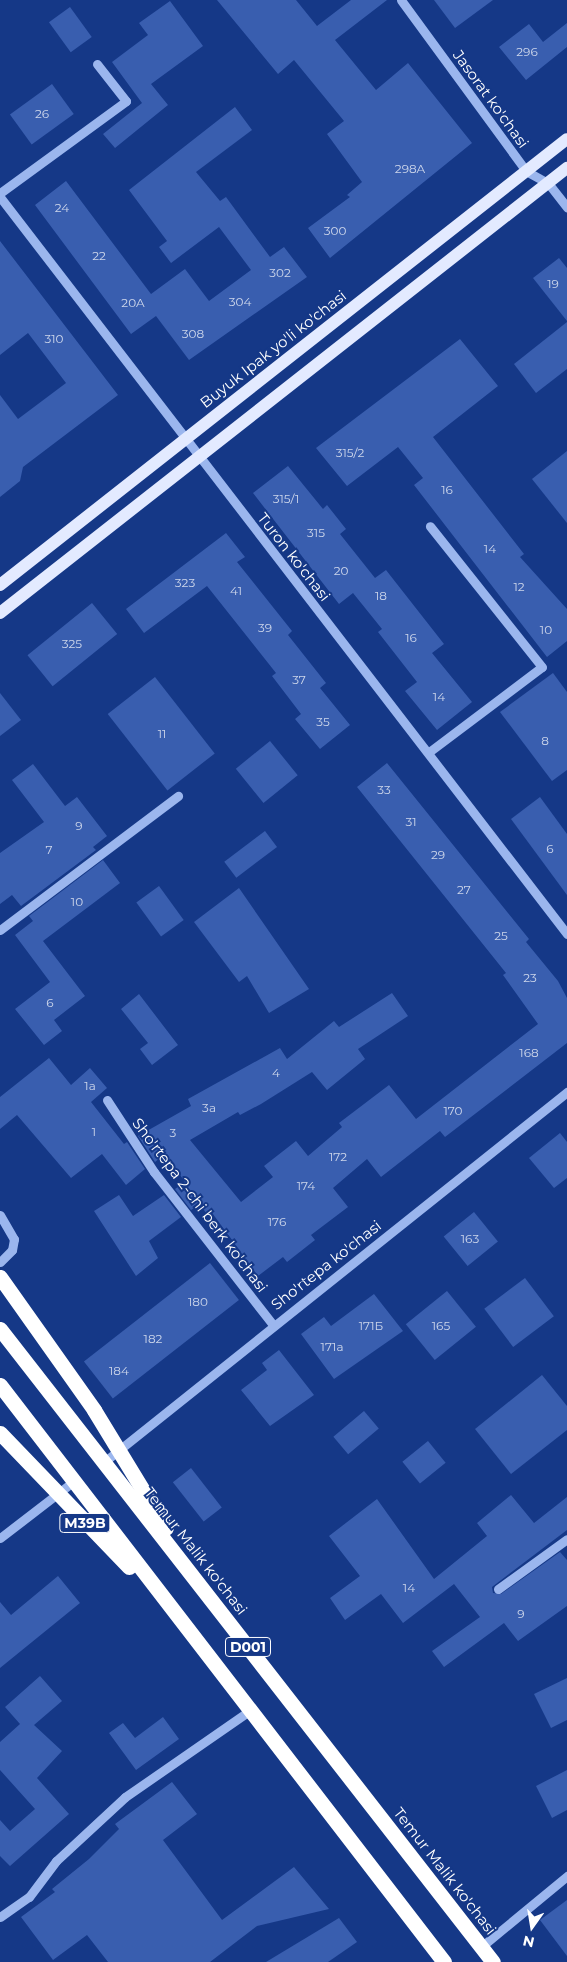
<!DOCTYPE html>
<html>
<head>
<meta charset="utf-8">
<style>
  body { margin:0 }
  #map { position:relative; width:567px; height:1962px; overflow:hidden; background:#153887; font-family:Montserrat,sans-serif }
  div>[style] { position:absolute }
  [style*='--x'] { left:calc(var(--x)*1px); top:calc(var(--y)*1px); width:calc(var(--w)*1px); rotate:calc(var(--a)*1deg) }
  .building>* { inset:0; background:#395eaf; transform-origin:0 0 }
  .minor>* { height:9px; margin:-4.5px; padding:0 4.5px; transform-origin:4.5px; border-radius:4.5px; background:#9bb6ee }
  .major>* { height:12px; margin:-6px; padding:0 6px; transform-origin:6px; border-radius:6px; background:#e3eaff }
  .highway>* { height:15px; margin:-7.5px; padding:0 7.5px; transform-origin:7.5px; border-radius:7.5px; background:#fff }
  span { translate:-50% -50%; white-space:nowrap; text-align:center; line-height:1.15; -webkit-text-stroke:4px #153887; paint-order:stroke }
  .number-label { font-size:12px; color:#ced7eb }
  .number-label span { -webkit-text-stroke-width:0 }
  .shield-label span { padding:1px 4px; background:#153887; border:1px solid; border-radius:4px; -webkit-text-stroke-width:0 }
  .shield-label { font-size:14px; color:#fff; font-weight:700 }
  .street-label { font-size:15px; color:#fff }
  .north { position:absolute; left:507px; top:1902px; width:50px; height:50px; -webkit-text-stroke:4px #153887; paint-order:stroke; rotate:193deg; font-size:14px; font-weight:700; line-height:20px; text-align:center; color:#fff }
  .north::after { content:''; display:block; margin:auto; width:18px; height:22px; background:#fff; clip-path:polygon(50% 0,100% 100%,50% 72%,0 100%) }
</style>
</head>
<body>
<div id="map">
  <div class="building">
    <div style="clip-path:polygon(217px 0,296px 0,317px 26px,351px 0,387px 0,335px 40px,376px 90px,408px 63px,472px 143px,330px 258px,308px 228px,350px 197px,347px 195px,362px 182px,327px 134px,344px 121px,294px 60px,278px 74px)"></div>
    <div style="clip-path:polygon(434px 0,493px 0,455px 28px)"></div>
    <div style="clip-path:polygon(170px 1px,203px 46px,151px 84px,168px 105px,115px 148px,103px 134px,142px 103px,112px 62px,148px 35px,139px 23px)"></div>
    <div style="left:70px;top:7px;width:37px;height:26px;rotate:54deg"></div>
    <div style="clip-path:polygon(567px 23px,567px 47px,526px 80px,499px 47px,529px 24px,543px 42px)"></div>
    <div style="left:52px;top:84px;width:37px;height:52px;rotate:54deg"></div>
    <div style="clip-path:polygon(235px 107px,252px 130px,196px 172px,220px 201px,226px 197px,270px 257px,284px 247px,307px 277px,189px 360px,156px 316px,131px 334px,35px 205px,66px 181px,151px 294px,185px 269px,209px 301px,251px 270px,219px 227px,171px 263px,159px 247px,167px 241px,129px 190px)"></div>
    <div style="clip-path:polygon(0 241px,118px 395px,23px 467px,20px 481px,0 497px,0 395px,18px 419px,66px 383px,28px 333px,0 355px)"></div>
    <div style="clip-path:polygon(559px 258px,567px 268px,567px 321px,533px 278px)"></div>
    <div style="clip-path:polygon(567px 322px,567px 369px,536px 393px,514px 364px)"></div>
    <div style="clip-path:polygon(460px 339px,498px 386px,433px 437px,524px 554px,520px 557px,567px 609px,567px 641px,547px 657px,414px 485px,423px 478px,398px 447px,347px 486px,316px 448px)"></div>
    <div style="clip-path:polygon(567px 451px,567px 523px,532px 479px)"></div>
    <div style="clip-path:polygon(288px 466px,323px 509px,327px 505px,346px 529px,340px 534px,375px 578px,386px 570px,444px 644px,432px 653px,472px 702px,437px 730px,405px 691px,417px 682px,378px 632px,382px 629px,353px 593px,339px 604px,253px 493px)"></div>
    <div style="clip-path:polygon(226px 533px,245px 557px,237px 562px,292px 631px,288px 635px,326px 683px,320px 688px,350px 725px,320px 749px,295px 719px,301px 714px,272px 676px,276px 673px,207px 586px,144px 633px,126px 609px)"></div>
    <div style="left:92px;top:603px;width:40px;height:83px;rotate:51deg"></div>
    <div style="clip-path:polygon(553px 673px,567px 692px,567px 770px,552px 781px,500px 712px)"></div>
    <div style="left:155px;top:677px;width:97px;height:60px;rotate:52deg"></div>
    <div style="clip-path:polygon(0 693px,21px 720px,0 736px)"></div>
    <div style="left:270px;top:741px;width:44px;height:44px;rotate:51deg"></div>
    <div style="clip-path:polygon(387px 763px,529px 939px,526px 942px,558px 981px,567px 998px,567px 1043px,445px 1137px,440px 1131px,381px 1177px,367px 1159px,333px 1188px,348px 1207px,311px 1235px,315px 1240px,287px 1262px,283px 1257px,258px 1276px,210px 1210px,206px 1213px,200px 1204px,191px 1210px,175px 1189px,185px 1182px,165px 1154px,155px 1162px,138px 1136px,191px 1106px,188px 1099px,280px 1048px,287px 1059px,334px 1021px,339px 1027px,392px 993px,408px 1016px,358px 1049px,365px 1059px,327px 1090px,312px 1072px,261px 1104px,240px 1115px,238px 1112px,190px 1140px,241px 1202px,273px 1177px,264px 1166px,296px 1141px,308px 1156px,342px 1127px,339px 1123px,389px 1085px,416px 1119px,538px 1024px,503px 975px,506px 973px,357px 787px)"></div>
    <div style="clip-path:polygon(33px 764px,65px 806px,77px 797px,107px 836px,93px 847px,96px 850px,21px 906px,12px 895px,0 904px,0 853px,44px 822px,12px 780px)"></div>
    <div style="clip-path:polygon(540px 797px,567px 834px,567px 895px,511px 819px)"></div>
    <div style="left:265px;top:831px;width:20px;height:51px;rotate:53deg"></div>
    <div style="clip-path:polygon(103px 860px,120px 883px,43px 941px,85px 996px,54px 1020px,62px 1031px,44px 1045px,15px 1009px,50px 982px,15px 935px,33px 921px,29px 916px)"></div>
    <div style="left:159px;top:886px;width:42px;height:28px;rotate:54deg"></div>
    <div style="clip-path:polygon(239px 888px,309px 989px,269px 1013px,247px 976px,239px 982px,194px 922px)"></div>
    <div style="clip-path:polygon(139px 994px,178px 1045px,152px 1065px,140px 1049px,148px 1043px,121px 1009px)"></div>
    <div style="clip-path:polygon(49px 1058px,71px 1085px,90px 1068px,107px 1088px,91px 1102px,124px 1144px,127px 1142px,145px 1169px,126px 1185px,102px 1154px,71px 1178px,17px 1115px,0 1129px,0 1097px)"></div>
    <div style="clip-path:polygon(560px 1133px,567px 1142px,567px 1178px,554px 1188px,529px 1158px)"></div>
    <div style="clip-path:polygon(119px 1195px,133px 1216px,164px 1195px,181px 1217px,149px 1241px,158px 1258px,136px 1276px,94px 1211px)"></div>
    <div style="left:474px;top:1212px;width:38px;height:39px;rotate:51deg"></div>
    <div style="left:210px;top:1263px;width:47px;height:160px;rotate:52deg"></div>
    <div style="left:525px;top:1278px;width:48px;height:51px;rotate:53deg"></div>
    <div style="left:447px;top:1291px;width:46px;height:53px;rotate:51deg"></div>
    <div style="clip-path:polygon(374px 1294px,403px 1331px,334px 1379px,301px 1334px,324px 1317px,331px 1326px)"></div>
    <div style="clip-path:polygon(279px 1350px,314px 1395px,270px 1426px,241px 1390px,267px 1370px,262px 1363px)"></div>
    <div style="clip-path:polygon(542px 1375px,567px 1406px,567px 1430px,511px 1474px,475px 1429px)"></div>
    <div style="left:364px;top:1411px;width:23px;height:40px;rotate:50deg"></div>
    <div style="left:428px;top:1441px;width:28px;height:33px;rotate:51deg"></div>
    <div style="left:191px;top:1468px;width:50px;height:23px;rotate:52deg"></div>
    <div style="clip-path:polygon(511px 1495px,534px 1523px,567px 1497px,567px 1530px,492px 1587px,493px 1593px,501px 1594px,560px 1552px,567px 1560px,567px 1606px,518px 1641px,504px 1623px,444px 1667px,432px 1651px,480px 1617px,454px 1584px,403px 1623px,381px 1594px,345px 1620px,330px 1598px,360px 1576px,329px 1536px,377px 1499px,434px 1579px,487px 1536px,477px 1523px)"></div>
    <div style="clip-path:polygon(58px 1576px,80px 1603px,0 1668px,0 1602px,11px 1615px)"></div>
    <div style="clip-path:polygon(40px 1676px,62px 1701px,34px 1725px,62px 1751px,37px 1778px,69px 1814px,10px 1866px,0 1856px,0 1820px,10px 1831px,35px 1809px,0 1770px,0 1742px,20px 1724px,5px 1707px)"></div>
    <div style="clip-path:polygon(567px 1678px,567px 1720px,551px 1728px,534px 1694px)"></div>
    <div style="clip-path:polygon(163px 1717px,179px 1739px,136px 1770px,109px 1733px,123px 1723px,135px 1738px)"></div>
    <div style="clip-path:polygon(567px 1770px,567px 1810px,552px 1818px,536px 1786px)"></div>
    <div style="clip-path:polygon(172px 1782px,197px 1814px,163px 1840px,222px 1920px,294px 1867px,329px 1909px,257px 1926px,210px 1962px,108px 1962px,87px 1935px,53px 1960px,21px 1917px,55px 1892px,52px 1889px,89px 1859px,119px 1829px,115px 1824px)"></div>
    <div style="clip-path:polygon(567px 1900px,567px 1956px,540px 1920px)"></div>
    <div style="clip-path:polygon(339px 1918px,357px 1942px,328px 1962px,266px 1962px)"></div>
  </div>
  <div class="minor">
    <div style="--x:401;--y:0;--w:212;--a:53.8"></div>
    <div style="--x:526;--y:171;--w:25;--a:29"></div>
    <div style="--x:548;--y:183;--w:31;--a:52"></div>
    <div style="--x:0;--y:193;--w:156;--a:-36.1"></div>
    <div style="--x:126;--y:101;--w:47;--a:-128.1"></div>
    <div style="--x:0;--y:197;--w:930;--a:52.43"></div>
    <div style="--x:429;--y:752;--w:141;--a:-37"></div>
    <div style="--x:542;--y:667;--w:180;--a:-128.5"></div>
    <div style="--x:0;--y:930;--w:223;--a:-37"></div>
    <div style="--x:107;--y:1100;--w:86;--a:56.9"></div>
    <div style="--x:154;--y:1172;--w:194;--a:52.1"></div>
    <div style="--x:0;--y:1215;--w:28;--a:60"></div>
    <div style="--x:14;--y:1239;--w:11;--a:100"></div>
    <div style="--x:12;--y:1250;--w:17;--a:135"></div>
    <div style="--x:104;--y:1462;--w:593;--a:-38.63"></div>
    <div style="--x:0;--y:1538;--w:93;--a:-37.6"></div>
    <div style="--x:498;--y:1589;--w:85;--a:-35.9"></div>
    <div style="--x:0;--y:1917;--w:35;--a:-35"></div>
    <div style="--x:29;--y:1897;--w:45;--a:-53.1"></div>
    <div style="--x:56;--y:1861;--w:94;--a:-42.8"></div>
    <div style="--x:125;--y:1797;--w:151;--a:-34.7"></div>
    <div style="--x:481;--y:1947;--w:112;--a:-39.5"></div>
  </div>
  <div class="major">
    <div style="--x:0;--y:585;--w:721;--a:-38.19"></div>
    <div style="--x:0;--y:613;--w:721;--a:-38.13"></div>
  </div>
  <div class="highway">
    <div style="--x:0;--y:1277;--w:163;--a:54.7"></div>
    <div style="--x:94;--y:1410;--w:138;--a:58.6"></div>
    <div style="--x:0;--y:1329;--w:802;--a:52.09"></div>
    <div style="--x:0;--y:1385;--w:728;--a:52.42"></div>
    <div style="--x:0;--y:1433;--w:186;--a:46.1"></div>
  </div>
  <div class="number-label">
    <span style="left:527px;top:52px">296</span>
    <span style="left:42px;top:114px">26</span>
    <span style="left:410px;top:169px">298A</span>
    <span style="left:62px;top:208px">24</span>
    <span style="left:335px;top:231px">300</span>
    <span style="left:99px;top:256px">22</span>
    <span style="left:280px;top:273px">302</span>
    <span style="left:553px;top:284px">19</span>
    <span style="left:240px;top:302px">304</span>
    <span style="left:133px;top:303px">20A</span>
    <span style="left:193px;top:334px">308</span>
    <span style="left:54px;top:339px">310</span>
    <span style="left:350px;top:453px">315/2</span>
    <span style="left:447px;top:490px">16</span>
    <span style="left:286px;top:499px">315/1</span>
    <span style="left:316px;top:533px">315</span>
    <span style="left:490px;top:549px">14</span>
    <span style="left:341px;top:571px">20</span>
    <span style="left:185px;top:583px">323</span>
    <span style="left:519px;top:587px">12</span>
    <span style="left:236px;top:591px">41</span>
    <span style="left:381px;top:596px">18</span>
    <span style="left:265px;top:628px">39</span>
    <span style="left:546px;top:630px">10</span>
    <span style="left:411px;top:638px">16</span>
    <span style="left:72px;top:644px">325</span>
    <span style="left:299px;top:680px">37</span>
    <span style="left:439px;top:697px">14</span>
    <span style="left:323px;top:722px">35</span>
    <span style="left:162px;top:734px">11</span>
    <span style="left:545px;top:741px">8</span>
    <span style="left:384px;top:790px">33</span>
    <span style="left:411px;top:822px">31</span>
    <span style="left:79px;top:826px">9</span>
    <span style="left:550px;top:849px">6</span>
    <span style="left:49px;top:850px">7</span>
    <span style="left:438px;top:855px">29</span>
    <span style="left:464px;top:890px">27</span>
    <span style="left:77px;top:902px">10</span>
    <span style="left:501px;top:936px">25</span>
    <span style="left:530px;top:978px">23</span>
    <span style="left:50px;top:1003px">6</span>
    <span style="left:529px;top:1053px">168</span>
    <span style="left:276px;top:1073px">4</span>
    <span style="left:90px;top:1086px">1а</span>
    <span style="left:209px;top:1108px">3а</span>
    <span style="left:453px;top:1111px">170</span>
    <span style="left:94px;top:1132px">1</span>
    <span style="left:173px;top:1133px">3</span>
    <span style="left:338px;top:1157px">172</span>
    <span style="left:306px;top:1186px">174</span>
    <span style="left:277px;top:1222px">176</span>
    <span style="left:470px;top:1239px">163</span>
    <span style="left:198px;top:1302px">180</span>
    <span style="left:371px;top:1326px">171Б</span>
    <span style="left:441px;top:1326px">165</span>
    <span style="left:153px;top:1339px">182</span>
    <span style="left:332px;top:1347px">171а</span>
    <span style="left:119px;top:1371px">184</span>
    <span style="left:409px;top:1588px">14</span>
    <span style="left:521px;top:1614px">9</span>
  </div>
  <div class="shield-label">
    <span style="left:85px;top:1523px">M39B</span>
    <span style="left:248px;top:1647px">D001</span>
  </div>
  <div class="street-label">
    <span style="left:491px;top:99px;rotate:54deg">Jasorat ko'chasi</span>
    <span style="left:273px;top:349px;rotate:-38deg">Buyuk Ipak yo'li ko'chasi</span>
    <span style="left:294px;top:557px;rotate:52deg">Turon ko'chasi</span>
    <span style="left:200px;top:1205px;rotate:53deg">Sho'rtepa 2-chi berk ko'chasi</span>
    <span style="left:326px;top:1265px;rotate:-38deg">Sho'rtepa ko'chasi</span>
    <span style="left:196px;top:1551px;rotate:52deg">Temur Malik ko'chasi</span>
    <span style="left:445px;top:1871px;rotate:52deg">Temur Malik ko'chasi</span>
  </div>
  <div class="north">N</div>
</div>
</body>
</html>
